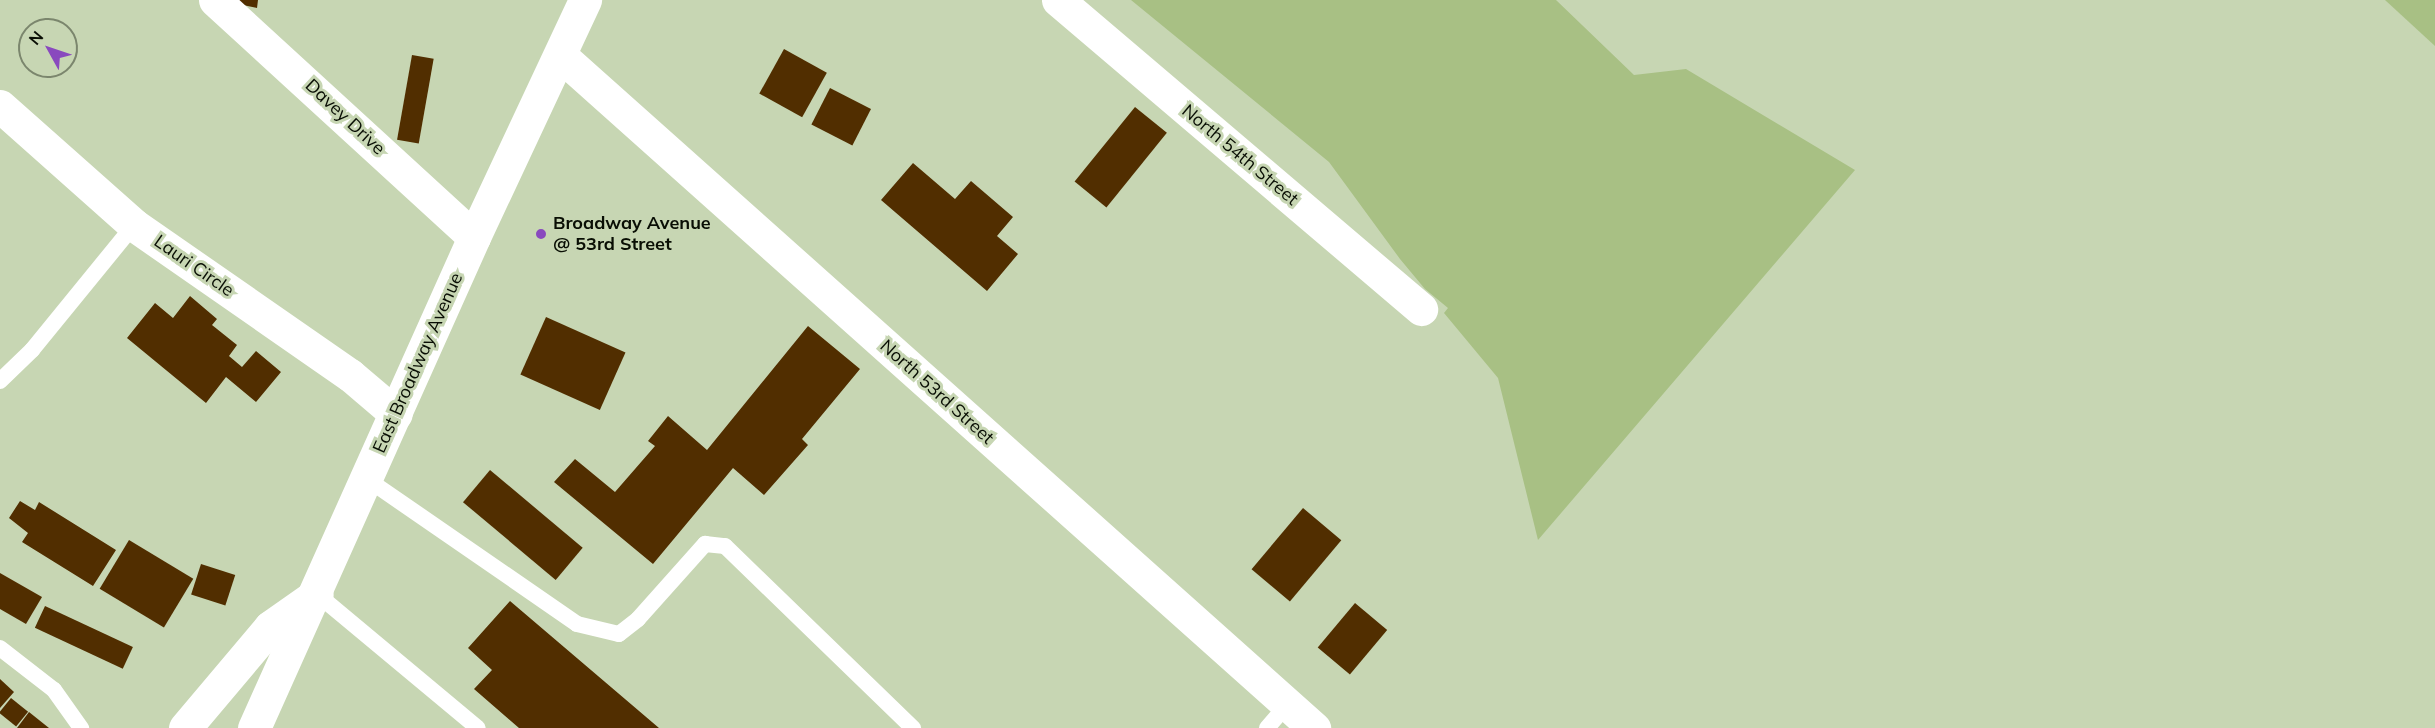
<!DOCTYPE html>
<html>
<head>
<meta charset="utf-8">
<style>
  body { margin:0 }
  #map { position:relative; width:2435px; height:728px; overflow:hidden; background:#c7d6b3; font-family:Mulish,sans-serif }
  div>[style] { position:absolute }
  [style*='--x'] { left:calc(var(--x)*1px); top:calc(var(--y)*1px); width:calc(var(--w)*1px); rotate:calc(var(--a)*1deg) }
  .green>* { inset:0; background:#a8c084 }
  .building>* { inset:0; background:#512e00; transform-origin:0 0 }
  .lane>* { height:16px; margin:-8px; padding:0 8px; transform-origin:8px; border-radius:8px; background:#fff }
  .street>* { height:33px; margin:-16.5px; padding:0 16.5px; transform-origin:16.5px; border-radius:16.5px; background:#fff }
  .secondary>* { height:33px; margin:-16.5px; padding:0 16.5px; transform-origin:16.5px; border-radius:16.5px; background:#fff }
  .dots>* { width:16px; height:16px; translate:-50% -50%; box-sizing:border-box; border:3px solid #c7d6b3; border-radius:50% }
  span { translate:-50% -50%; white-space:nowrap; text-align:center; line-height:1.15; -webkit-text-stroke:6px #c7d6b3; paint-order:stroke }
  .street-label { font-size:18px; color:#090e04 }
  .poi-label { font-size:18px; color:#090e04; font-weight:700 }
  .left { translate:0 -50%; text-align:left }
  .north { position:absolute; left:18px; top:18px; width:60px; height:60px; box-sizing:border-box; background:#c7d6b3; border:2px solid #7b866d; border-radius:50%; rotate:310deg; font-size:16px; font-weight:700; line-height:24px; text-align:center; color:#090e04 }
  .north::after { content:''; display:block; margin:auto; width:21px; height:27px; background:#8949be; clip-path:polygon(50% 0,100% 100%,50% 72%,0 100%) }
</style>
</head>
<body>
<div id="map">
  <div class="green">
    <div style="clip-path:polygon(1131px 0,1556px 0,1634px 75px,1686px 69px,1855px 170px,1538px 540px,1498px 378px,1444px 313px,1448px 308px,1425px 289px,1400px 259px,1329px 162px)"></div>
    <div style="clip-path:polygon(2385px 0,2435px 0,2435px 46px)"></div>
  </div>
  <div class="building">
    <div style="clip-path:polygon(239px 0,258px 0,257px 8px,238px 4px)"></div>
    <div style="left:784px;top:49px;width:49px;height:51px;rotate:29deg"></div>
    <div style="left:412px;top:55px;width:22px;height:86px;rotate:10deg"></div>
    <div style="left:830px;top:88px;width:46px;height:41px;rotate:27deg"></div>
    <div style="left:1135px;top:107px;width:41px;height:96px;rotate:39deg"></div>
    <div style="clip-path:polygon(913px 163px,955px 199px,971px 181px,1013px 217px,997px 236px,1018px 254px,987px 291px,881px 200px)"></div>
    <div style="clip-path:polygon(190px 296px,217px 319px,212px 325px,237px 345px,229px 356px,242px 367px,256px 351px,281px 372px,256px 402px,226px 377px,206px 403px,127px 338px,155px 303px,173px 318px)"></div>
    <div style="left:546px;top:317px;width:87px;height:63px;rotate:24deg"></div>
    <div style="clip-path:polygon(808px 326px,860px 369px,802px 439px,808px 445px,764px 495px,733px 468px,653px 564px,554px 482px,575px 459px,615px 492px,655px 446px,648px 441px,668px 416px,707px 450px)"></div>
    <div style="left:490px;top:470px;width:121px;height:42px;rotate:40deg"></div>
    <div style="clip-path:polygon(20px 501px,35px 510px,39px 502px,116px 550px,93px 586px,22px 542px,28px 533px,9px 518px)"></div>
    <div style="left:1303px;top:508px;width:50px;height:80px;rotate:40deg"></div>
    <div style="left:129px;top:540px;width:75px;height:57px;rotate:31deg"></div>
    <div style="left:201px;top:564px;width:36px;height:32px;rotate:18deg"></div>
    <div style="clip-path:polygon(0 573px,42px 597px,26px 624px,0 609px)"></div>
    <div style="clip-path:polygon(510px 601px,659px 728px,519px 728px,474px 689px,492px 670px,468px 648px)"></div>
    <div style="left:1355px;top:603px;width:42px;height:58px;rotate:40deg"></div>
    <div style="left:45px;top:606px;width:97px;height:24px;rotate:25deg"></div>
    <div style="clip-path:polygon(0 679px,14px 692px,0 708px)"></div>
    <div style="left:11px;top:698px;width:22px;height:19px;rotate:39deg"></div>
    <div style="clip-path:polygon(29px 712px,49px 728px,17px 728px)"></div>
  </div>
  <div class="lane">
    <div style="--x:0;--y:381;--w:45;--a:-44.1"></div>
    <div style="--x:32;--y:350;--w:161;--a:-50.8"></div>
    <div style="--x:367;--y:479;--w:255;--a:34.6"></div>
    <div style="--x:577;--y:624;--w:43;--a:13.4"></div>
    <div style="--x:619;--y:634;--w:24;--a:-38"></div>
    <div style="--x:638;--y:619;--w:101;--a:-48.2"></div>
    <div style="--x:705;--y:544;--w:20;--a:6"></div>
    <div style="--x:725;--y:546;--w:262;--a:44.1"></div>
    <div style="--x:317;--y:594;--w:209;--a:39.8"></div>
    <div style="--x:0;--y:648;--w:68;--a:37.9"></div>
    <div style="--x:54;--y:690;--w:47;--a:54.6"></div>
    <div style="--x:1267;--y:728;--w:29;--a:-49"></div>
  </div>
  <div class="street">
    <div style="--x:215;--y:0;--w:351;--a:42.5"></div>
    <div style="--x:1058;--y:0;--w:477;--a:40.4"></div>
    <div style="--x:560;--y:55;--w:1011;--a:41.75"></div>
    <div style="--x:0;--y:106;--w:179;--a:41.6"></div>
    <div style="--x:134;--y:225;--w:263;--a:34.8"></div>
    <div style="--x:350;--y:375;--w:60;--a:40.3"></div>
    <div style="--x:185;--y:728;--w:132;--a:-49.9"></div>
    <div style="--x:270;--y:627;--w:57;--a:-35.1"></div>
  </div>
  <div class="secondary">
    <div style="--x:254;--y:728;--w:538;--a:-65.86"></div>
    <div style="--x:474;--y:237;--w:262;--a:-64.9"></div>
  </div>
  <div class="dots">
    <div style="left:541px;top:234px;background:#8949be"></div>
  </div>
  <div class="street-label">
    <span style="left:345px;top:117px;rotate:43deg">Davey Drive</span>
    <span style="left:1240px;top:155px;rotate:40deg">North 54th Street</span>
    <span style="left:194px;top:266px;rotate:35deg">Lauri Circle</span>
    <span style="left:418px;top:363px;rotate:-66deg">East Broadway Avenue</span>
    <span style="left:937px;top:392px;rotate:42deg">North 53rd Street</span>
  </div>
  <div class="poi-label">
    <span class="left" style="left:553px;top:234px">Broadway Avenue<br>@ 53rd Street</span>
  </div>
  <div class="north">N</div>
</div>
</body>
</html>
